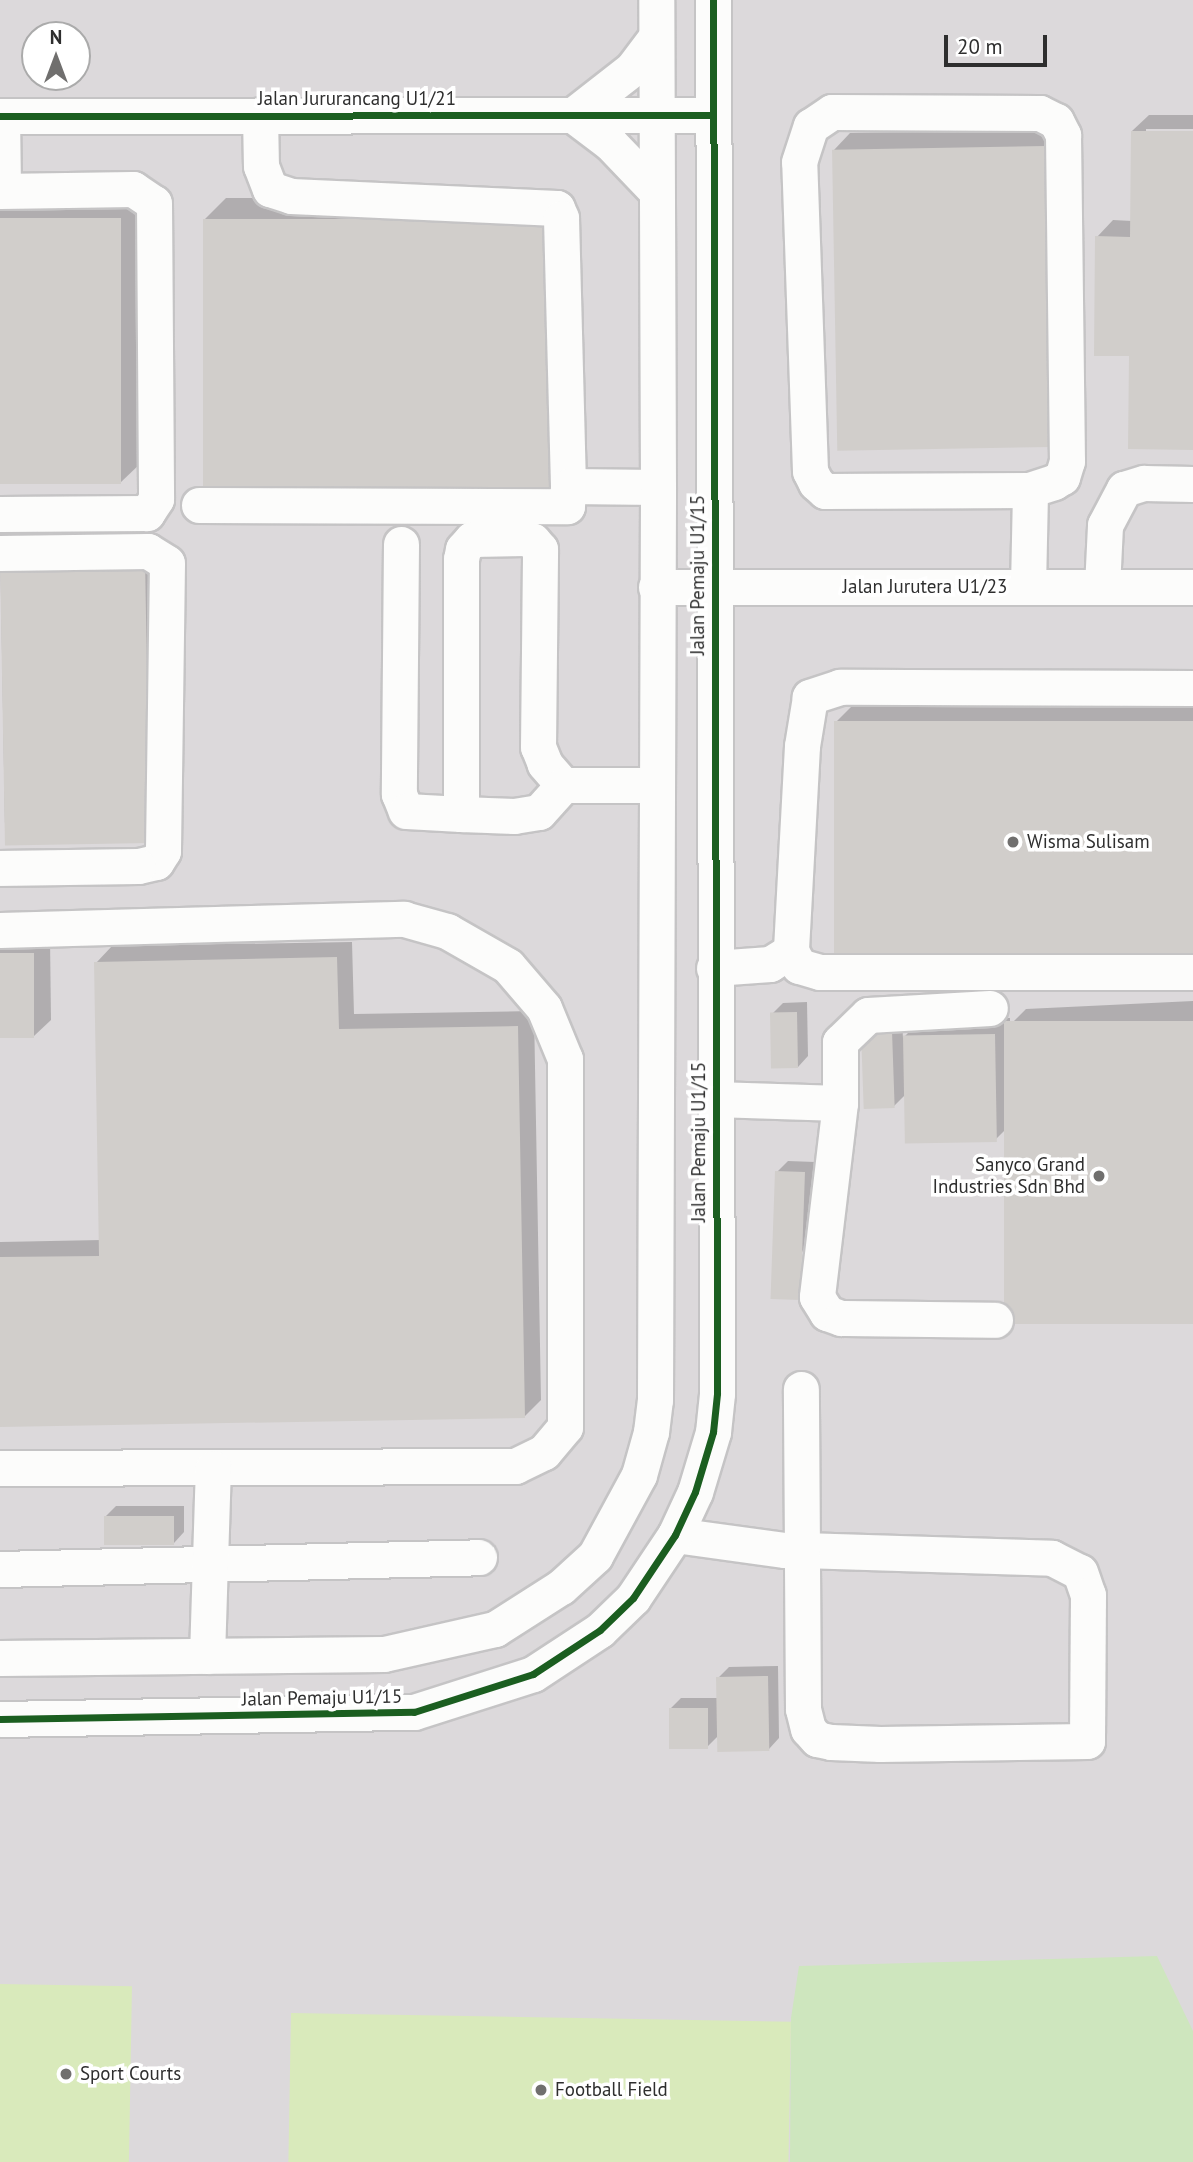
<!DOCTYPE html>
<html>
<head>
<meta charset="utf-8">
<style>
  body { margin:0 }
  #map { position:relative; width:1193px; height:2162px; overflow:hidden; background:#ece8e4; font-family:"PT Sans",sans-serif }
  div>[style] { position:absolute }
  [style*='--x'] { left:calc(var(--x)*1px); top:calc(var(--y)*1px); width:calc(var(--w)*1px); rotate:calc(var(--a)*1deg) }
  .industrial>* { inset:0; background:#dcd9db }
  .green>* { inset:0; background:#cee6be }
  .pitch>* { inset:0; background:#d9eabb; transform-origin:0 0 }
  .shadow>* { inset:0; background:#0003; transform-origin:0 0 }
  .building>* { inset:0; background:#d1cecb; transform-origin:0 0 }
  .roads { filter:drop-shadow(2px 0 #c5c4c5) drop-shadow(-2px 0 #c5c4c5) drop-shadow(0 2px #c5c4c5) drop-shadow(0 -2px #c5c4c5) }
  .minor>* { height:35px; margin:-17.5px; padding:0 17.5px; transform-origin:17.5px; border-radius:17.5px; background:#fcfcfb }
  .cycleway>* { height:7px; margin:-3.5px; padding:0 3.5px; transform-origin:3.5px; border-radius:3.5px; background:#1b5e20 }
  .dots>* { width:19px; height:19px; translate:-50% -50%; box-sizing:border-box; border:4px solid #fff; border-radius:50% }
  span { translate:-50% -50%; white-space:nowrap; text-align:center; line-height:1.15; -webkit-text-stroke:7px #fff; paint-order:stroke }
  .street-label { font-size:19px; color:#2e2e2e }
  .poi-label { font-size:19px; color:#2e2e2e }
  .left { translate:0 -50%; text-align:left }
  .right { translate:-100% -50%; text-align:right }
  .north { position:absolute; left:21px; top:21px; width:70px; height:70px; box-sizing:border-box; background:#fff; border:2px solid #ababab; border-radius:50%; rotate:0deg; font-size:19px; font-weight:700; line-height:28px; text-align:center; color:#2e2e2e }
  .north::after { content:''; display:block; margin:auto; width:24px; height:32px; background:#706f6e; clip-path:polygon(50% 0,100% 100%,50% 72%,0 100%) }
  .scale { position:absolute; left:944px; top:35px; width:103px; height:32px; box-sizing:border-box; border:4px solid #2e2e2e; border-top:0; padding-left:9px; font-size:21px; line-height:24px; white-space:nowrap; color:#2e2e2e; -webkit-text-stroke:5px #fff; paint-order:stroke }
</style>
</head>
<body>
<div id="map">
  <div class="industrial">
    <div style="clip-path:polygon(evenodd,0 0,1193px 0,1193px 2162px,0 2162px,0 0,35px 35px,77px 35px,77px 77px,35px 77px,35px 35px)"></div>
  </div>
  <div class="green">
    <div style="clip-path:polygon(1157px 1956px,1193px 2031px,1193px 2162px,790px 2162px,791px 2018px,799px 1966px)"></div>
  </div>
  <div class="pitch">
    <div style="left:0;top:1984px;width:132px;height:178px;rotate:1deg"></div>
    <div style="left:291px;top:2013px;width:500px;height:149px;rotate:1deg"></div>
  </div>
  <div class="shadow">
    <div style="clip-path:polygon(1149px 115px,1193px 115px,1193px 129px,1146px 129px,1146px 133px,1193px 133px,1193px 448px,1131px 354px,1097px 237px,1113px 220px,1132px 221px,1132px 131px)"></div>
    <div style="clip-path:polygon(1062px 130px,839px 449px,834px 150px,850px 133px)"></div>
    <div style="clip-path:polygon(0 197px,141px 197px,142px 462px,120px 483px,0 483px)"></div>
    <div style="clip-path:polygon(226px 198px,574px 198px,578px 467px,205px 219px)"></div>
    <div style="left:165px;top:539px;width:281px;height:165px;rotate:89deg"></div>
    <div style="clip-path:polygon(1193px 701px,1193px 960px,835px 723px,856px 702px)"></div>
    <div style="clip-path:polygon(0 938px,50px 938px,51px 1020px,34px 1036px,0 1036px)"></div>
    <div style="clip-path:polygon(352px 942px,354px 1014px,534px 1011px,541px 1400px,525px 1416px,0 1425px,0 1242px,101px 1240px,96px 963px,112px 946px)"></div>
    <div style="clip-path:polygon(1193px 1001px,1193px 1322px,1006px 1129px,995px 1140px,906px 1094px,894px 1106px,863px 1033px,902px 1021px,903px 1038px,922px 1019px,1010px 1018px,1010px 1025px,1026px 1009px)"></div>
    <div style="clip-path:polygon(807px 1002px,808px 1056px,798px 1067px,772px 1014px,783px 1003px)"></div>
    <div style="clip-path:polygon(788px 1161px,815px 1162px,814px 1287px,777px 1172px)"></div>
    <div style="clip-path:polygon(116px 1506px,184px 1506px,184px 1532px,174px 1543px,106px 1516px)"></div>
    <div style="clip-path:polygon(778px 1666px,779px 1738px,769px 1749px,719px 1735px,707px 1747px,670px 1709px,681px 1698px,718px 1698px,718px 1678px,729px 1667px)"></div>
  </div>
  <div class="building">
    <div style="clip-path:polygon(1131px 131px,1193px 131px,1193px 450px,1128px 449px,1129px 356px,1094px 356px,1095px 236px,1130px 237px)"></div>
    <div style="left:1046px;top:146px;width:301px;height:214px;rotate:89deg"></div>
    <div style="left:0;top:218px;width:121px;height:266px"></div>
    <div style="left:203px;top:219px;width:351px;height:271px"></div>
    <div style="left:145px;top:559px;width:284px;height:145px;rotate:89deg"></div>
    <div style="left:1193px;top:721px;width:240px;height:359px;rotate:90deg"></div>
    <div style="left:0;top:953px;width:34px;height:85px"></div>
    <div style="clip-path:polygon(337px 957px,339px 1029px,518px 1026px,525px 1418px,0 1427px,0 1257px,99px 1256px,94px 962px)"></div>
    <div style="left:797px;top:1012px;width:56px;height:27px;rotate:89deg"></div>
    <div style="left:1193px;top:1021px;width:303px;height:189px;rotate:90deg"></div>
    <div style="left:892px;top:1031px;width:77px;height:31px;rotate:88deg"></div>
    <div style="left:995px;top:1034px;width:108px;height:92px;rotate:89deg"></div>
    <div style="left:775px;top:1171px;width:30px;height:128px;rotate:2deg"></div>
    <div style="left:104px;top:1516px;width:70px;height:29px"></div>
    <div style="left:768px;top:1676px;width:75px;height:52px;rotate:89deg"></div>
    <div style="left:669px;top:1708px;width:39px;height:41px"></div>
  </div>
  <div class="roads">
    <div class="minor">
      <div style="--x:832;--y:112;--w:208;--a:0.3"></div>
      <div style="--x:1040;--y:113;--w:18;--a:27"></div>
      <div style="--x:1056;--y:121;--w:16;--a:63"></div>
      <div style="--x:1063;--y:135;--w:326;--a:89.3"></div>
      <div style="--x:1067;--y:461;--w:17;--a:107"></div>
      <div style="--x:1062;--y:477;--w:9;--a:148"></div>
      <div style="--x:1054;--y:482;--w:25;--a:162"></div>
      <div style="--x:1030;--y:490;--w:205;--a:179.7"></div>
      <div style="--x:825;--y:491;--w:12;--a:-138"></div>
      <div style="--x:816;--y:483;--w:13;--a:-117"></div>
      <div style="--x:810;--y:471;--w:309;--a:-92"></div>
      <div style="--x:799;--y:162;--w:38;--a:-72"></div>
      <div style="--x:811;--y:126;--w:25;--a:-34"></div>
      <div style="--x:260;--y:115;--w:51;--a:88.9"></div>
      <div style="--x:261;--y:166;--w:25;--a:69"></div>
      <div style="--x:270;--y:189;--w:22;--a:18"></div>
      <div style="--x:291;--y:196;--w:266;--a:2.6"></div>
      <div style="--x:557;--y:208;--w:11;--a:68"></div>
      <div style="--x:561;--y:218;--w:268;--a:88.5"></div>
      <div style="--x:573;--y:115;--w:75;--a:-37.9"></div>
      <div style="--x:632;--y:69;--w:40;--a:-53"></div>
      <div style="--x:573;--y:115;--w:46;--a:37.1"></div>
      <div style="--x:610;--y:143;--w:66;--a:46.2"></div>
      <div style="--x:0;--y:116;--w:713;--a:-0.08"></div>
      <div style="--x:2;--y:116;--w:74;--a:89.2"></div>
      <div style="--x:0;--y:191;--w:133;--a:-0.9"></div>
      <div style="--x:133;--y:189;--w:25;--a:34"></div>
      <div style="--x:154;--y:203;--w:296;--a:89.6"></div>
      <div style="--x:156;--y:499;--w:17;--a:123"></div>
      <div style="--x:147;--y:513;--w:147;--a:179.6"></div>
      <div style="--x:199;--y:505;--w:368;--a:0.2"></div>
      <div style="--x:567;--y:506;--w:20;--a:-87"></div>
      <div style="--x:568;--y:486;--w:90;--a:0.6"></div>
      <div style="--x:401;--y:544;--w:250;--a:90.5"></div>
      <div style="--x:399;--y:794;--w:18;--a:68"></div>
      <div style="--x:406;--y:811;--w:55;--a:3.1"></div>
      <div style="--x:0;--y:553;--w:148;--a:-0.8"></div>
      <div style="--x:148;--y:551;--w:22;--a:32"></div>
      <div style="--x:167;--y:563;--w:288;--a:90.8"></div>
      <div style="--x:163;--y:851;--w:13;--a:122"></div>
      <div style="--x:156;--y:862;--w:18;--a:167"></div>
      <div style="--x:138;--y:866;--w:138;--a:179.2"></div>
      <div style="--x:656;--y:587;--w:537;--a:0"></div>
      <div style="--x:1028;--y:587;--w:97;--a:-88.8"></div>
      <div style="--x:1102;--y:587;--w:62;--a:-87.2"></div>
      <div style="--x:1105;--y:525;--w:41;--a:-62.2"></div>
      <div style="--x:1124;--y:489;--w:21;--a:-17"></div>
      <div style="--x:1144;--y:483;--w:49;--a:1.2"></div>
      <div style="--x:1193;--y:688;--w:353;--a:-179.8"></div>
      <div style="--x:840;--y:687;--w:32;--a:162"></div>
      <div style="--x:810;--y:697;--w:50;--a:99.3"></div>
      <div style="--x:802;--y:746;--w:205;--a:93.1"></div>
      <div style="--x:791;--y:951;--w:17;--a:62"></div>
      <div style="--x:799;--y:966;--w:22;--a:16"></div>
      <div style="--x:820;--y:972;--w:373;--a:0"></div>
      <div style="--x:563;--y:785;--w:28;--a:-131"></div>
      <div style="--x:545;--y:764;--w:18;--a:-112"></div>
      <div style="--x:538;--y:747;--w:198;--a:-89.4"></div>
      <div style="--x:540;--y:549;--w:11;--a:-131"></div>
      <div style="--x:533;--y:541;--w:9;--a:-162"></div>
      <div style="--x:524;--y:538;--w:52;--a:178.9"></div>
      <div style="--x:472;--y:539;--w:13;--a:132"></div>
      <div style="--x:463;--y:549;--w:10;--a:101"></div>
      <div style="--x:461;--y:559;--w:255;--a:90"></div>
      <div style="--x:461;--y:814;--w:53;--a:2.2"></div>
      <div style="--x:514;--y:816;--w:25;--a:-9"></div>
      <div style="--x:539;--y:812;--w:36;--a:-48"></div>
      <div style="--x:563;--y:785;--w:93;--a:0"></div>
      <div style="--x:0;--y:930;--w:404;--a:-1.6"></div>
      <div style="--x:404;--y:919;--w:45;--a:15.6"></div>
      <div style="--x:447;--y:931;--w:70;--a:29.8"></div>
      <div style="--x:508;--y:966;--w:55;--a:49.4"></div>
      <div style="--x:544;--y:1008;--w:55;--a:67.6"></div>
      <div style="--x:565;--y:1059;--w:368;--a:90"></div>
      <div style="--x:565;--y:1427;--w:33;--a:130"></div>
      <div style="--x:544;--y:1452;--w:32;--a:154"></div>
      <div style="--x:515;--y:1466;--w:515;--a:179.78"></div>
      <div style="--x:714;--y:968;--w:56;--a:-4.1"></div>
      <div style="--x:770;--y:964;--w:25;--a:-32"></div>
      <div style="--x:714;--y:1099;--w:126;--a:1.8"></div>
      <div style="--x:840;--y:1103;--w:61;--a:-90"></div>
      <div style="--x:840;--y:1042;--w:39;--a:-44"></div>
      <div style="--x:868;--y:1015;--w:122;--a:-3.3"></div>
      <div style="--x:840;--y:1103;--w:195;--a:96.8"></div>
      <div style="--x:817;--y:1297;--w:19;--a:58"></div>
      <div style="--x:827;--y:1313;--w:15;--a:20"></div>
      <div style="--x:841;--y:1318;--w:154;--a:0.7"></div>
      <div style="--x:675;--y:1535;--w:111;--a:7.8"></div>
      <div style="--x:785;--y:1550;--w:17;--a:0"></div>
      <div style="--x:802;--y:1550;--w:250;--a:1.8"></div>
      <div style="--x:1052;--y:1558;--w:31;--a:27"></div>
      <div style="--x:1080;--y:1572;--w:24;--a:71"></div>
      <div style="--x:1088;--y:1595;--w:146;--a:90.4"></div>
      <div style="--x:1087;--y:1741;--w:207;--a:179.2"></div>
      <div style="--x:880;--y:1744;--w:49;--a:-177.7"></div>
      <div style="--x:831;--y:1742;--w:14;--a:-168"></div>
      <div style="--x:817;--y:1739;--w:13;--a:-132"></div>
      <div style="--x:808;--y:1729;--w:21;--a:-104"></div>
      <div style="--x:803;--y:1709;--w:159;--a:-90.4"></div>
      <div style="--x:802;--y:1550;--w:161;--a:-90.4"></div>
      <div style="--x:0;--y:1569;--w:479;--a:-1.4"></div>
      <div style="--x:207;--y:1656;--w:188;--a:-88.2"></div>
      <div style="--x:0;--y:1658;--w:384;--a:-0.6"></div>
      <div style="--x:384;--y:1654;--w:114;--a:-12.7"></div>
      <div style="--x:495;--y:1629;--w:78;--a:-32.5"></div>
      <div style="--x:561;--y:1587;--w:46;--a:-42.4"></div>
      <div style="--x:595;--y:1556;--w:92;--a:-61.5"></div>
      <div style="--x:639;--y:1475;--w:45;--a:-74.4"></div>
      <div style="--x:651;--y:1432;--w:32;--a:-83"></div>
      <div style="--x:655;--y:1400;--w:913;--a:-89.81"></div>
      <div style="--x:658;--y:487;--w:487;--a:-90.2"></div>
      <div style="--x:0;--y:1719;--w:414;--a:-1"></div>
      <div style="--x:414;--y:1712;--w:125;--a:-17.7"></div>
      <div style="--x:533;--y:1674;--w:80;--a:-33.3"></div>
      <div style="--x:600;--y:1630;--w:46;--a:-44.1"></div>
      <div style="--x:633;--y:1598;--w:76;--a:-56.3"></div>
      <div style="--x:675;--y:1535;--w:47;--a:-65.1"></div>
      <div style="--x:695;--y:1492;--w:63;--a:-73.3"></div>
      <div style="--x:713;--y:1432;--w:39;--a:-84"></div>
      <div style="--x:717;--y:1393;--w:1393;--a:-90.16"></div>
    </div>
  </div>
  <div class="cycleway">
    <div style="--x:0;--y:116;--w:713;--a:-0.08"></div>
    <div style="--x:0;--y:1719;--w:414;--a:-1"></div>
    <div style="--x:414;--y:1712;--w:125;--a:-17.7"></div>
    <div style="--x:533;--y:1674;--w:80;--a:-33.3"></div>
    <div style="--x:600;--y:1630;--w:46;--a:-44.1"></div>
    <div style="--x:633;--y:1598;--w:76;--a:-56.3"></div>
    <div style="--x:675;--y:1535;--w:47;--a:-65.1"></div>
    <div style="--x:695;--y:1492;--w:63;--a:-73.3"></div>
    <div style="--x:713;--y:1432;--w:39;--a:-84"></div>
    <div style="--x:717;--y:1393;--w:1393;--a:-90.16"></div>
  </div>
  <div class="dots">
    <div style="left:1013px;top:842px;background:#706f6e"></div>
    <div style="left:1099px;top:1176px;background:#706f6e"></div>
    <div style="left:66px;top:2074px;background:#706f6e"></div>
    <div style="left:541px;top:2090px;background:#706f6e"></div>
  </div>
  <div class="street-label">
    <span style="left:357px;top:99px">Jalan Jururancang U1/21</span>
    <span style="left:698px;top:575px;rotate:-90deg">Jalan Pemaju U1/15</span>
    <span style="left:925px;top:587px">Jalan Jurutera U1/23</span>
    <span style="left:699px;top:1142px;rotate:-90deg">Jalan Pemaju U1/15</span>
    <span style="left:322px;top:1698px;rotate:-1deg">Jalan Pemaju U1/15</span>
  </div>
  <div class="poi-label">
    <span class="left" style="left:1027px;top:842px">Wisma Sulisam</span>
    <span class="right" style="left:1085px;top:1176px">Sanyco Grand<br>Industries Sdn Bhd</span>
    <span class="left" style="left:80px;top:2074px">Sport Courts</span>
    <span class="left" style="left:555px;top:2090px">Football Field</span>
  </div>
  <div class="north">N</div>
  <div class="scale">20 m</div>
</div>
</body>
</html>
